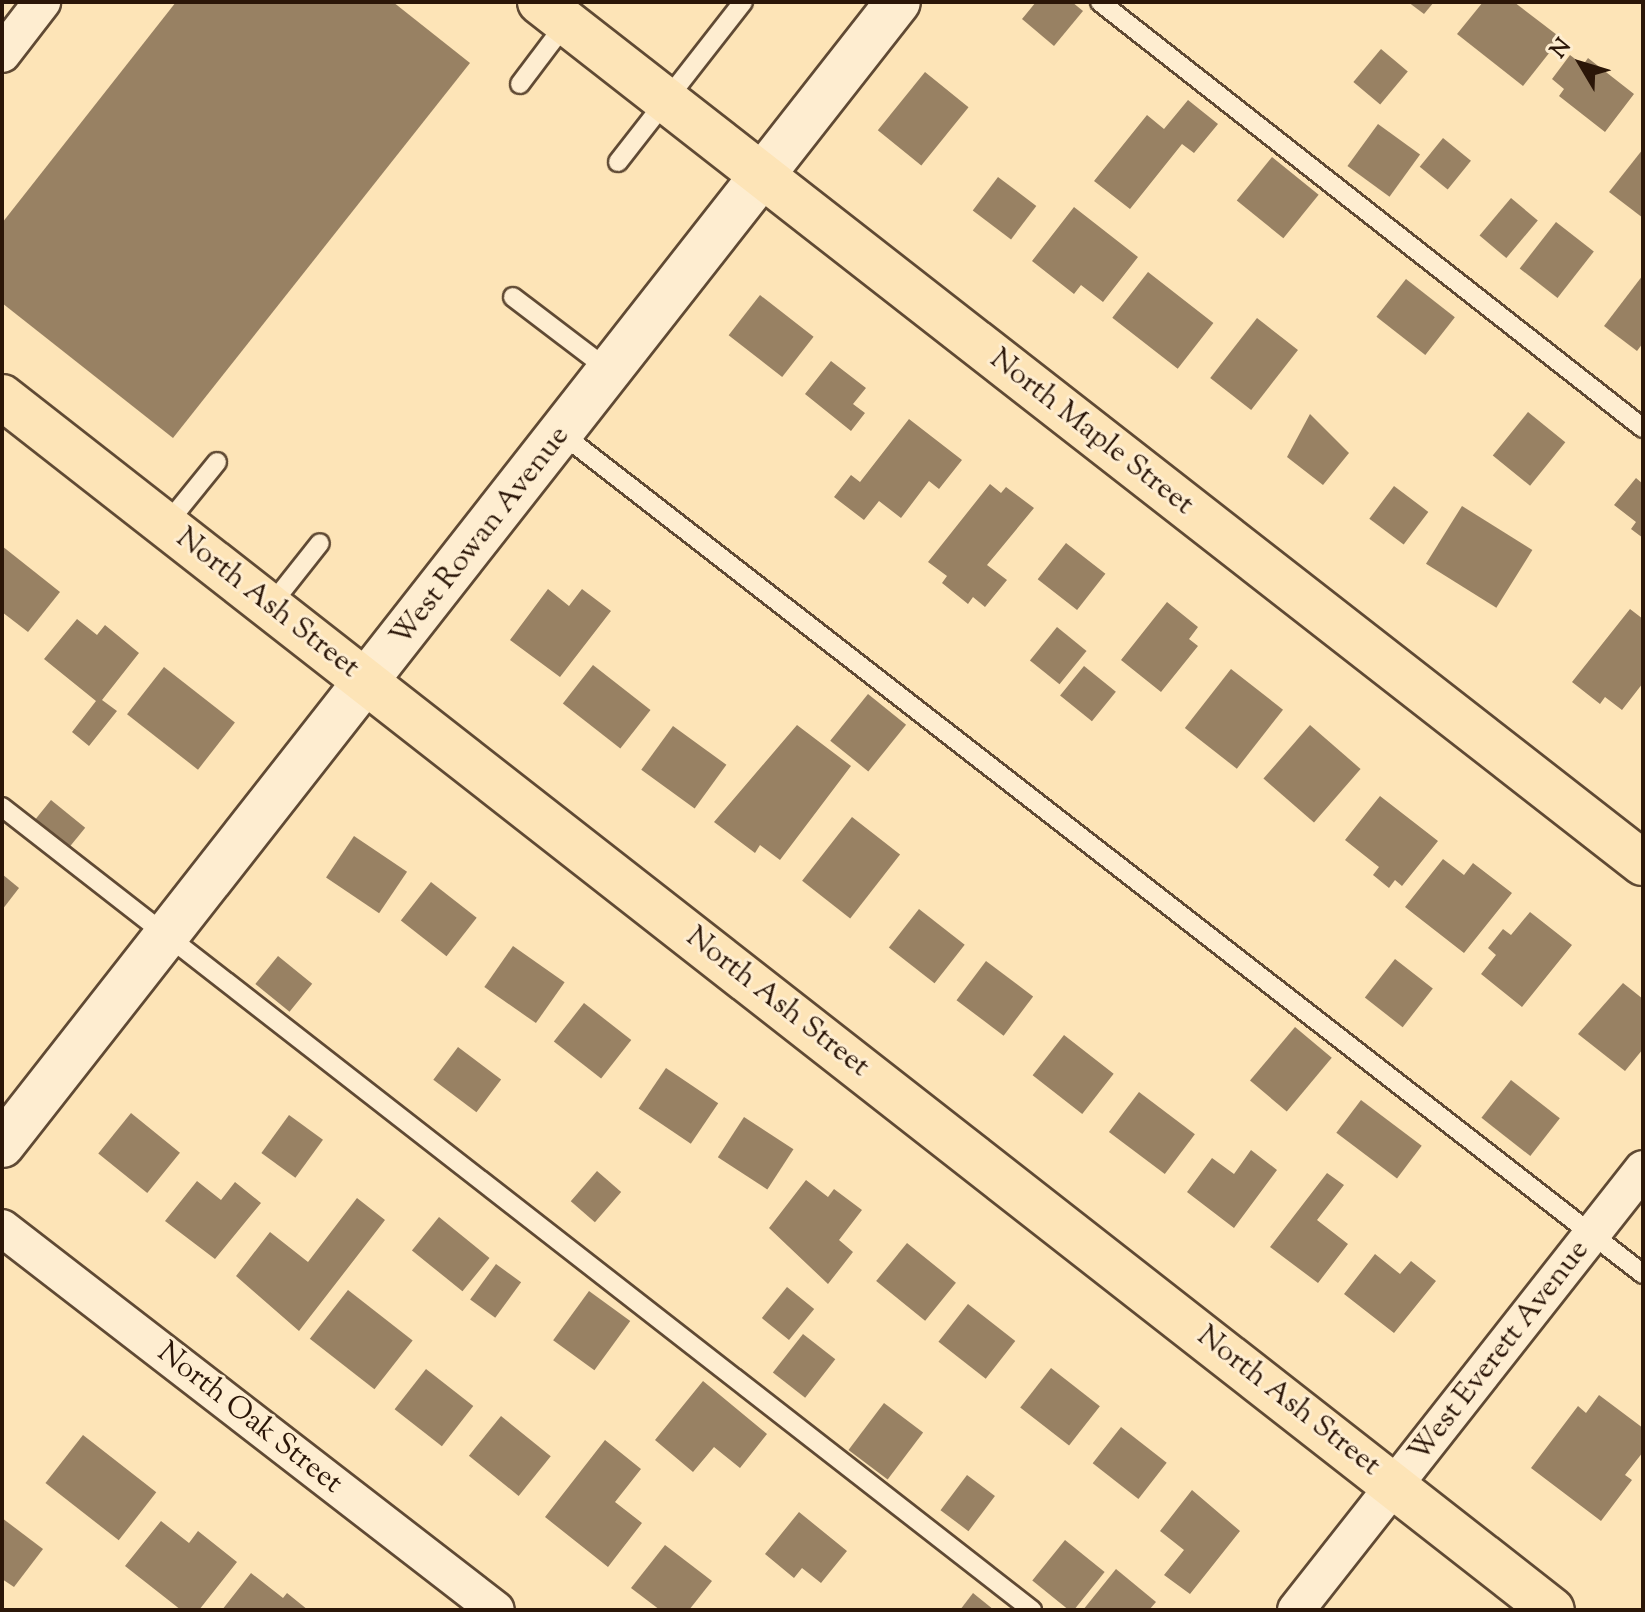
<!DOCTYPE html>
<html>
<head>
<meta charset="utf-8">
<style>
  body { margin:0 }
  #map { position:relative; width:1645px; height:1612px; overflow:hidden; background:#fde4b7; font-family:"Sorts Mill Goudy",serif }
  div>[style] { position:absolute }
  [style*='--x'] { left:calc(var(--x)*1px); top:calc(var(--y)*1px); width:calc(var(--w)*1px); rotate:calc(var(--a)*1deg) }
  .building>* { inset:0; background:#988163; transform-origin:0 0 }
  .roads { filter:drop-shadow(2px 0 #604a34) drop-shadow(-2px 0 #604a34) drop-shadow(0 2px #604a34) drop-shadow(0 -2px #604a34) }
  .lane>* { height:18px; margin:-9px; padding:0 9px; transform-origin:9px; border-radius:9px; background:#feedd0 }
  .street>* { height:36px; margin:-18px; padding:0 18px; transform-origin:18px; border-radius:18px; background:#feedd0 }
  .secondary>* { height:44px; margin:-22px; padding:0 22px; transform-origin:22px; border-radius:22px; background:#feedd0 }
  .primary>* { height:44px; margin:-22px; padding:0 22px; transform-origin:22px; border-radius:22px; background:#fde4b7 }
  span { translate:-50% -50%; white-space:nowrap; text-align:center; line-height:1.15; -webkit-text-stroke:6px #feedd0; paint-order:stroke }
  .street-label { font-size:30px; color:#2b1608 }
  .frame { position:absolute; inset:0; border:4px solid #2b1608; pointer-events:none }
  .north { position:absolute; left:1541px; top:24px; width:80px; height:80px; -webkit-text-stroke:6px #feedd0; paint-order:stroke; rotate:308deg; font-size:22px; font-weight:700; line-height:32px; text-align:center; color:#2b1608 }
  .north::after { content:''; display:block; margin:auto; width:28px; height:36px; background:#2b1608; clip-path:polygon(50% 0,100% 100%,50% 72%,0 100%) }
</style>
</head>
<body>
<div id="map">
  <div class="building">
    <div style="clip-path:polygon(176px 2px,393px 2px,470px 63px,173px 438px,2px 303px,2px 223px)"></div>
    <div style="clip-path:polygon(1036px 2px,1072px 2px,1083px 11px,1054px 46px,1022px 19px)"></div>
    <div style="clip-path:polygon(1408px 2px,1434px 2px,1424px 14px)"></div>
    <div style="clip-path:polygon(1483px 2px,1514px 2px,1561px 38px,1523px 86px,1457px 34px)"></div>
    <div style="left:1381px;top:49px;width:35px;height:43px;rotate:40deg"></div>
    <div style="clip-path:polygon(1570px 55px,1583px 65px,1588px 58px,1634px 94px,1605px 132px,1559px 96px,1564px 89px,1552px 79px)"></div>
    <div style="left:925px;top:72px;width:56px;height:75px;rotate:39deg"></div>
    <div style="clip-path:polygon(1188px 100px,1218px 124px,1194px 153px,1182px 144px,1130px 209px,1094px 181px,1147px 115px,1164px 129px)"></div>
    <div style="left:1378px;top:124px;width:52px;height:52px;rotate:36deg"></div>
    <div style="left:1443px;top:138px;width:36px;height:37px;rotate:39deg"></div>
    <div style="clip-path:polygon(1643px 149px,1643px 218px,1609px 192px)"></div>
    <div style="left:1272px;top:157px;width:60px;height:56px;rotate:39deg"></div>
    <div style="left:998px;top:177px;width:48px;height:42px;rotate:37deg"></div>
    <div style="left:1511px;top:198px;width:35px;height:49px;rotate:40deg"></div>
    <div style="clip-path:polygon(1074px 207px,1138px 257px,1103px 302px,1081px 285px,1074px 294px,1032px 261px)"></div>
    <div style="left:1556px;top:222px;width:48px;height:59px;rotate:38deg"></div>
    <div style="left:1148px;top:272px;width:83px;height:58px;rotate:38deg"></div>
    <div style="clip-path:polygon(1643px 275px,1643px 343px,1637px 351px,1604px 326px)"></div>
    <div style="left:1406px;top:279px;width:62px;height:48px;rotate:38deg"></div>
    <div style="left:760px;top:295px;width:68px;height:51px;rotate:38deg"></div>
    <div style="left:1257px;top:318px;width:52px;height:76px;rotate:38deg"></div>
    <div style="clip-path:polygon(831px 361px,866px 388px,853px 404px,865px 413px,851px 431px,805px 394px)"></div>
    <div style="left:1528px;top:412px;width:48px;height:56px;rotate:39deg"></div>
    <div style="clip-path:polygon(1310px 414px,1349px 453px,1323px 485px,1287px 457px)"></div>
    <div style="clip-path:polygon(909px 419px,962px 460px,939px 489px,929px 481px,901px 518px,879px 501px,864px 520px,834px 497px,851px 475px,860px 482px)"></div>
    <div style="clip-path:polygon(1636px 478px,1643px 484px,1643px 538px,1631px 529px,1636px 522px,1614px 505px)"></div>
    <div style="clip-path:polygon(990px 484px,1001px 493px,1006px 487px,1034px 508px,987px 565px,1007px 580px,985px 607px,973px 597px,968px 604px,942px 583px,947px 576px,928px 562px)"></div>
    <div style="left:1394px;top:486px;width:43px;height:41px;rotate:37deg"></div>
    <div style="left:1462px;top:506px;width:83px;height:68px;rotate:32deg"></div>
    <div style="left:1066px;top:543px;width:50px;height:46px;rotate:38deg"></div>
    <div style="clip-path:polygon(2px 546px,60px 592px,28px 632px,2px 612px)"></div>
    <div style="clip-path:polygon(548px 589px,569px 606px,582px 589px,611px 611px,560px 677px,510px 640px)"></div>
    <div style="clip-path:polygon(1167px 602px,1198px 627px,1189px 639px,1198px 646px,1161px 692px,1121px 660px)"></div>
    <div style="clip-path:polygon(1630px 609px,1643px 619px,1643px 683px,1622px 710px,1605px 697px,1600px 704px,1572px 682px)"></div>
    <div style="clip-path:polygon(77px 619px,97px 635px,105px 625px,139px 653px,102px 700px,117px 711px,89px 746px,72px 732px,96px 701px,44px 659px)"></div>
    <div style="left:1057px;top:627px;width:38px;height:43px;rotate:39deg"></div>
    <div style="left:593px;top:665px;width:73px;height:49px;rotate:38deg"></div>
    <div style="left:1084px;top:666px;width:41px;height:38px;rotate:39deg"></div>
    <div style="left:164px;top:667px;width:90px;height:60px;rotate:38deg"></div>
    <div style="left:1231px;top:669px;width:66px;height:75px;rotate:38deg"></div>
    <div style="left:868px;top:694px;width:49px;height:60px;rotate:39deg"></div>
    <div style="clip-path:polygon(797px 725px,851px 766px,780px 860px,760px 845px,755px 853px,714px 822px)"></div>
    <div style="left:1310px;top:725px;width:67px;height:71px;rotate:41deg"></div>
    <div style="left:673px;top:726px;width:66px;height:54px;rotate:36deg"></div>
    <div style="clip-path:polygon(1380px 796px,1438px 841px,1402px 886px,1395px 880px,1389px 888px,1373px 875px,1379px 867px,1345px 840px)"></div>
    <div style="left:51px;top:800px;width:44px;height:33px;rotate:39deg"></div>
    <div style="left:852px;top:817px;width:61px;height:81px;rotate:38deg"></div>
    <div style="left:354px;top:836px;width:64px;height:50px;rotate:34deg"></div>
    <div style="clip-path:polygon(1443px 859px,1464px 875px,1473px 863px,1512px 893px,1464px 953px,1405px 907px)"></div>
    <div style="clip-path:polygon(2px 874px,19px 888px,2px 910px)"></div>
    <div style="left:431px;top:882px;width:58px;height:49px;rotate:38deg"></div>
    <div style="left:919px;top:909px;width:58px;height:49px;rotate:38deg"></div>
    <div style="clip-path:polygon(1530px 912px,1572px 945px,1522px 1007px,1481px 974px,1496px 955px,1488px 948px,1503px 929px,1511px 935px)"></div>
    <div style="left:513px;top:946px;width:63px;height:50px;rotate:35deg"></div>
    <div style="left:278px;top:956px;width:44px;height:36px;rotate:39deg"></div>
    <div style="left:1395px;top:959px;width:48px;height:49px;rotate:38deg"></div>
    <div style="left:986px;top:961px;width:59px;height:49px;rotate:37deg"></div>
    <div style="clip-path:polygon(1623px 983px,1643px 999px,1643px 1049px,1625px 1071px,1578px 1034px)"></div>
    <div style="left:584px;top:1003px;width:60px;height:49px;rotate:38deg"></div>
    <div style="left:1295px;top:1027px;width:48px;height:70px;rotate:40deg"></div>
    <div style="left:1064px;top:1035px;width:63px;height:51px;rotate:38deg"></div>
    <div style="left:458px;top:1047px;width:54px;height:41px;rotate:37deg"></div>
    <div style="left:666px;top:1068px;width:63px;height:49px;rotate:34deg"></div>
    <div style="left:1511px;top:1080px;width:62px;height:48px;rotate:38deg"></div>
    <div style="left:1139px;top:1092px;width:70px;height:50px;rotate:37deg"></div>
    <div style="left:1361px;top:1100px;width:76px;height:41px;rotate:37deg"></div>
    <div style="left:131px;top:1113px;width:63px;height:52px;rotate:39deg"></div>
    <div style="left:289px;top:1115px;width:42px;height:47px;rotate:36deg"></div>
    <div style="left:744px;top:1117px;width:59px;height:48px;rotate:33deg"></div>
    <div style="clip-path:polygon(1251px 1150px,1277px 1170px,1234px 1228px,1187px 1192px,1212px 1158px,1234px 1174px)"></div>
    <div style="left:597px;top:1171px;width:32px;height:40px;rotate:41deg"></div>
    <div style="clip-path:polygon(1327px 1173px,1344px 1185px,1317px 1220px,1348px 1244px,1318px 1283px,1270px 1247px)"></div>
    <div style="clip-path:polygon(806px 1180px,828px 1197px,834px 1189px,862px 1210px,839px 1240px,853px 1252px,828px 1284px,769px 1228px)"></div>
    <div style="clip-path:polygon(197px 1181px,221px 1200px,235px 1182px,261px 1203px,215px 1259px,165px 1221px)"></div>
    <div style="clip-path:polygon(357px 1198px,385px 1220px,299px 1331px,236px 1276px,270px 1232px,308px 1262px)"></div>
    <div style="left:439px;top:1217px;width:65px;height:43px;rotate:39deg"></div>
    <div style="left:907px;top:1243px;width:63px;height:49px;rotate:39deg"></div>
    <div style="clip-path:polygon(1375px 1254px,1400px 1274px,1411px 1261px,1436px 1281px,1394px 1333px,1344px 1294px)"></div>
    <div style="left:496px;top:1264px;width:31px;height:44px;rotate:36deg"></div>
    <div style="left:787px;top:1287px;width:35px;height:40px;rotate:39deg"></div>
    <div style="left:348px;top:1290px;width:82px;height:62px;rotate:38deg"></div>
    <div style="left:589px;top:1291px;width:51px;height:61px;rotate:36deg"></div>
    <div style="left:968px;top:1304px;width:60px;height:48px;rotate:38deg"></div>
    <div style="left:803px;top:1334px;width:41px;height:49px;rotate:38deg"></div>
    <div style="left:1051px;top:1368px;width:62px;height:50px;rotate:38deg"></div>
    <div style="left:426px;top:1369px;width:60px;height:51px;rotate:38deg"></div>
    <div style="clip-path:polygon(703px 1381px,767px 1434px,740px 1468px,714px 1447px,693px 1472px,655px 1440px)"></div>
    <div style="clip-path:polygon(1599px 1395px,1643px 1428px,1643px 1452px,1625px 1475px,1632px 1480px,1601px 1521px,1531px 1468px,1578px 1406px,1586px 1413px)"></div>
    <div style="left:884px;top:1403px;width:49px;height:59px;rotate:37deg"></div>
    <div style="left:501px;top:1416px;width:64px;height:51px;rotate:39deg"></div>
    <div style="left:1121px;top:1427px;width:58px;height:46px;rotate:38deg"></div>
    <div style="left:83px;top:1435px;width:93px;height:61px;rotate:38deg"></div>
    <div style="clip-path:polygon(605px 1440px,641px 1469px,615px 1502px,642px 1523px,608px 1567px,545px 1517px)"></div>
    <div style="left:967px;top:1475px;width:35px;height:44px;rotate:37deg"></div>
    <div style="clip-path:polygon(1192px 1490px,1240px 1531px,1190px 1594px,1164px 1575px,1184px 1550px,1160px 1531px)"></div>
    <div style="clip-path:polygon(799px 1512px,847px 1551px,821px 1583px,802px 1568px,794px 1578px,765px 1554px)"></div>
    <div style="clip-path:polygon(2px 1518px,43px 1549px,14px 1587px,2px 1579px)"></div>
    <div style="clip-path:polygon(161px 1521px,189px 1543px,198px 1531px,237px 1562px,199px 1610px,181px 1610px,125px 1566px)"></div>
    <div style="left:1065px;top:1540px;width:51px;height:52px;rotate:39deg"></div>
    <div style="clip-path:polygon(665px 1545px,712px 1581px,689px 1610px,660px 1610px,631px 1588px)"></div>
    <div style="clip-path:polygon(1116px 1569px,1156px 1602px,1149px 1610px,1083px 1610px)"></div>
    <div style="clip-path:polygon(251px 1573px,283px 1598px,287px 1593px,308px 1610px,222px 1610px)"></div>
    <div style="clip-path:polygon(973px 1593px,994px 1610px,960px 1610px)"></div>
  </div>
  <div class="roads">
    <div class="lane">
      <div style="--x:1100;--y:2;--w:690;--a:38.12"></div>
      <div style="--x:520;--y:84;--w:76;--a:-53"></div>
      <div style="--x:618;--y:162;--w:203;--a:-52"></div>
      <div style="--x:513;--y:297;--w:122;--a:37.3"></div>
      <div style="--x:562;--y:434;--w:1369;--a:37.85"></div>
      <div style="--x:166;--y:525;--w:81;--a:-51"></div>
      <div style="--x:270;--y:606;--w:80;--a:-51.6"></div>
      <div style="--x:2;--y:807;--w:1306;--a:37.94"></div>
    </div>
    <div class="street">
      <div style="--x:2;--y:54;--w:66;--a:-52.4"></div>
      <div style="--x:2;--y:1228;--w:624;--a:37.71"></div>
      <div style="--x:1296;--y:1610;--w:561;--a:-51.8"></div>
    </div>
    <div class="secondary">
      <div style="--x:2;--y:1145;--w:1452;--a:-51.91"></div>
    </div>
    <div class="primary">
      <div style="--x:540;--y:2;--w:1399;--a:37.98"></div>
      <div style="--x:2;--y:397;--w:1968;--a:38.05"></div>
    </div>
  </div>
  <div class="street-label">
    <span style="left:1091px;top:433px;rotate:38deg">North Maple Street</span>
    <span style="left:481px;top:537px;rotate:-52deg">West Rowan Avenue</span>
    <span style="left:267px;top:604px;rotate:38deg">North Ash Street</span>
    <span style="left:777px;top:1003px;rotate:38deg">North Ash Street</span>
    <span style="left:1500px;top:1352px;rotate:-52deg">West Everett Avenue</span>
    <span style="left:1288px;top:1402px;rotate:38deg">North Ash Street</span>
    <span style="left:249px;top:1419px;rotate:38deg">North Oak Street</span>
  </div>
  <div class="frame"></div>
  <div class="north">N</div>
</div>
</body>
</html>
